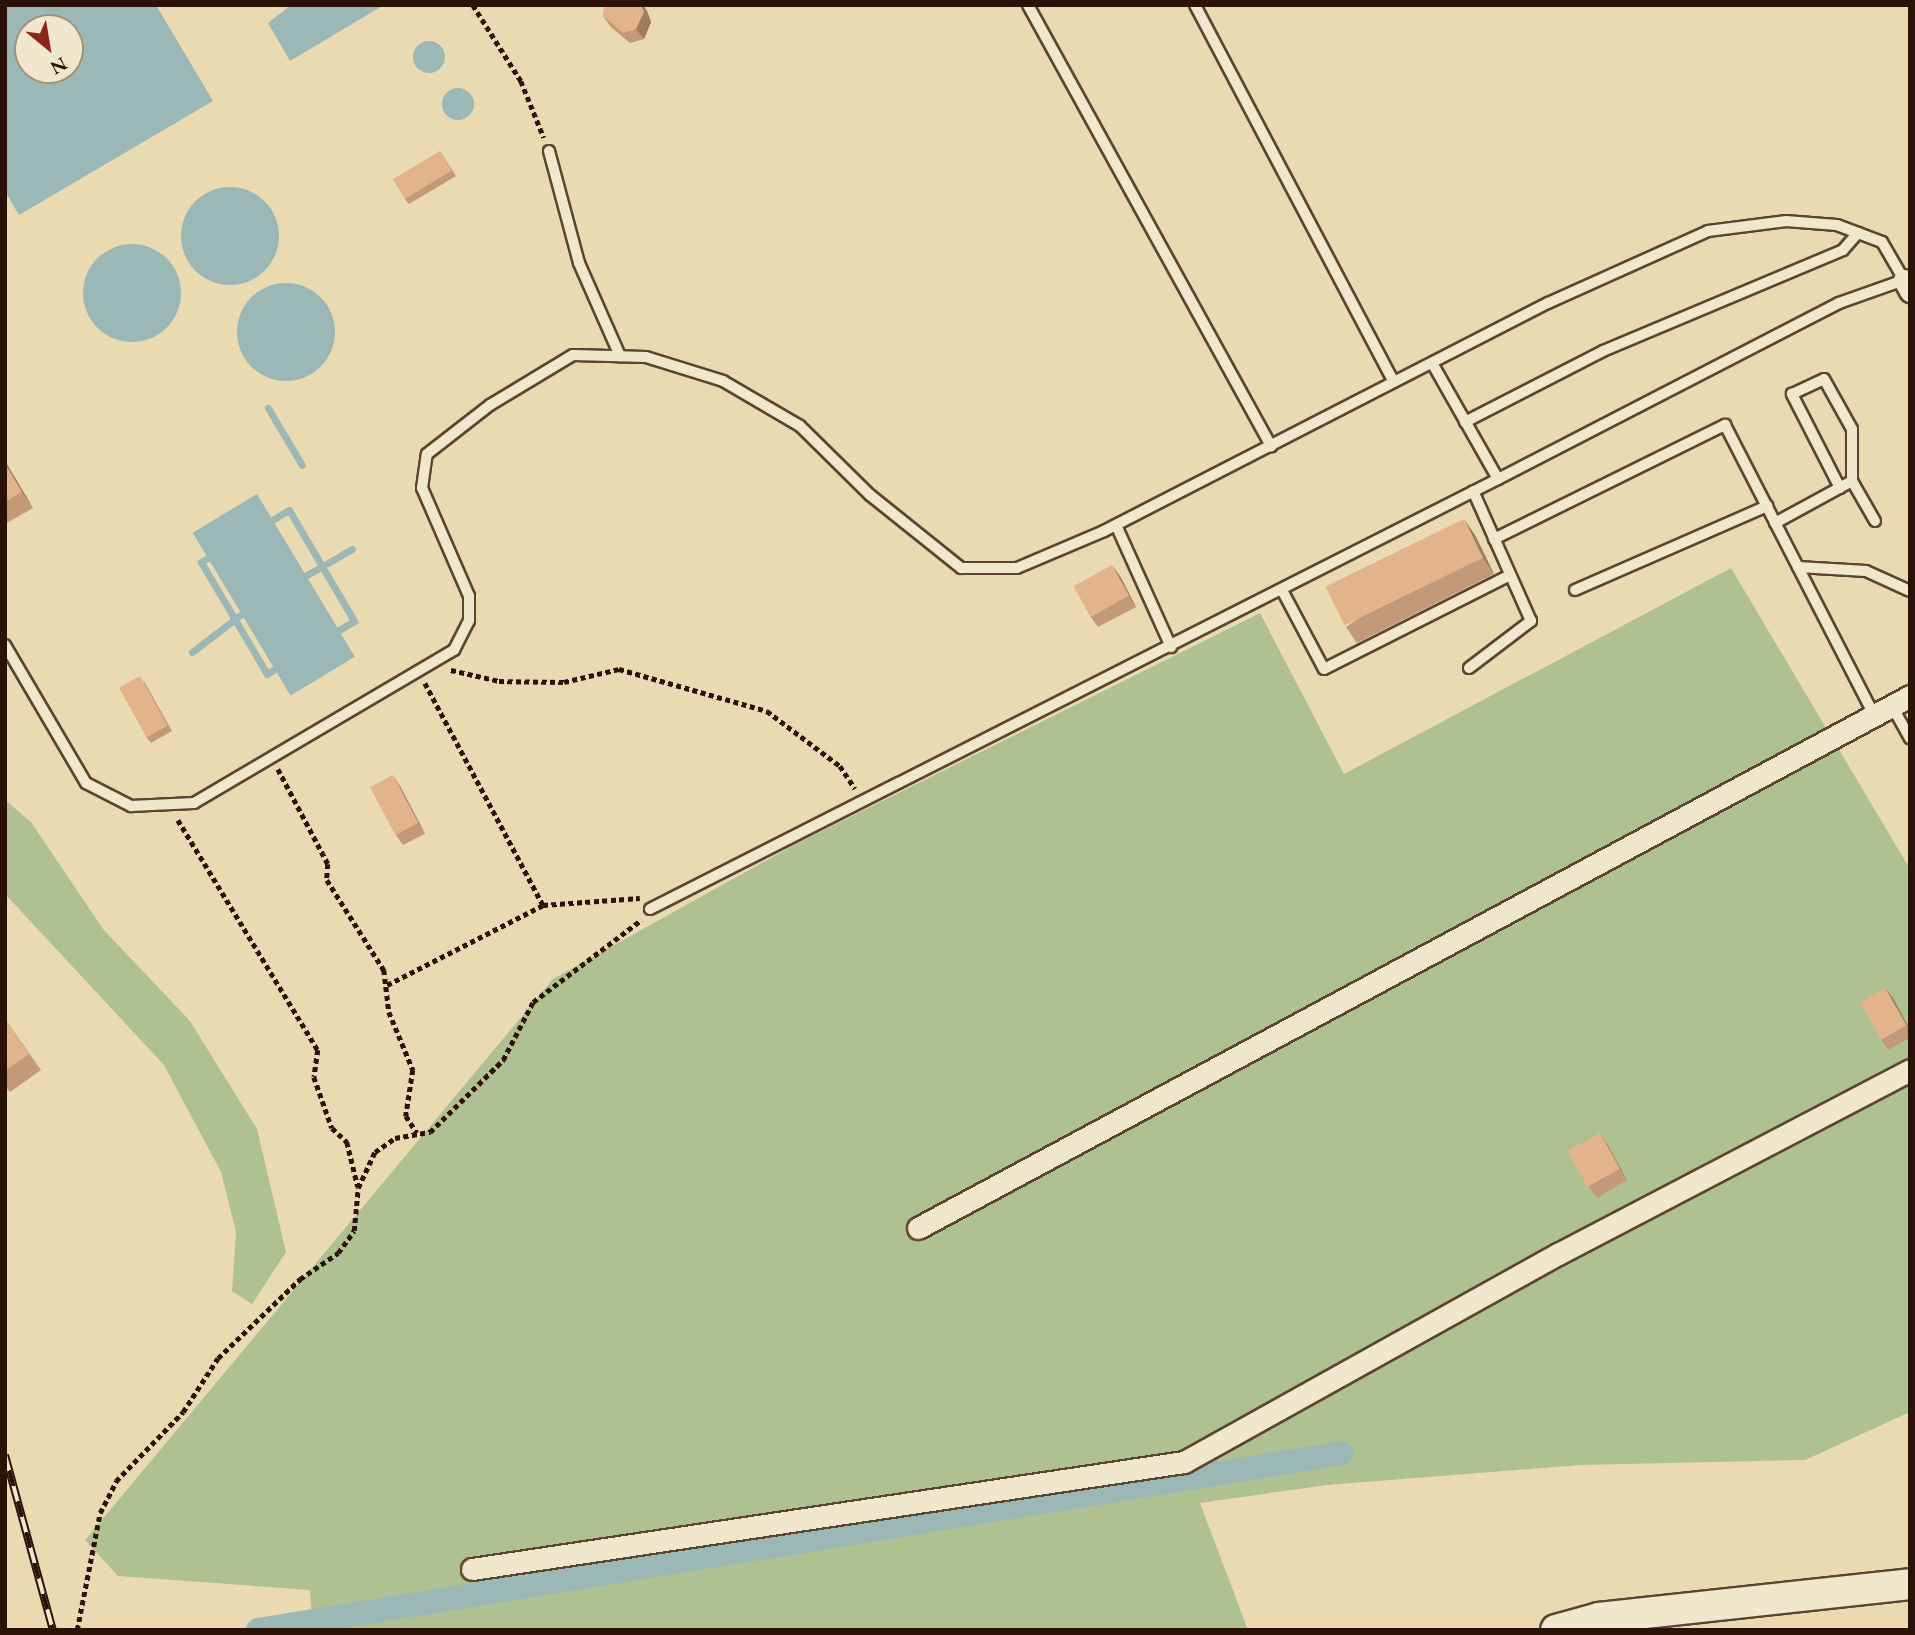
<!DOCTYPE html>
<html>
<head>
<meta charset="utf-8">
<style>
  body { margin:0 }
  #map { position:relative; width:1915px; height:1635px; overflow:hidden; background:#e9dab1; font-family:"EB Garamond",serif }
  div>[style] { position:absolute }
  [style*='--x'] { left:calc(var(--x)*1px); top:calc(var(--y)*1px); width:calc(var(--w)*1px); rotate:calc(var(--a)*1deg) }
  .green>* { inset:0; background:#b0c191 }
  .water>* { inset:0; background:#9cb8b6; transform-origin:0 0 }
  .round { border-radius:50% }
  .stream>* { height:7px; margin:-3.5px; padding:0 3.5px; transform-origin:3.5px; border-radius:3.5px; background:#9cb8b6 }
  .canal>* { height:24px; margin:-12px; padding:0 12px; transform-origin:12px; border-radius:12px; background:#9cb8b6 }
  .path>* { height:4.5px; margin-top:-2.25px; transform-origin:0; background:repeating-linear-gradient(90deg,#2a1306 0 5px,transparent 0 8.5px) }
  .roads { filter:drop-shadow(2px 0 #5a4531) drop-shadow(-2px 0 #5a4531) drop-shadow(0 2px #5a4531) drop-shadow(0 -2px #5a4531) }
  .service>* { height:10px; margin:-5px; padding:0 5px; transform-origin:5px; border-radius:5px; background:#f1e7cc }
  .minor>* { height:21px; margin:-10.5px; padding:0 10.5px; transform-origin:10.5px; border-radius:10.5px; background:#f1e7cc }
  .secondary>* { height:30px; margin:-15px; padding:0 15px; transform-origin:15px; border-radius:15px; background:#f1e7cc }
  .rail>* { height:8px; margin-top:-4px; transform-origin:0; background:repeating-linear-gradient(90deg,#f1e7cc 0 16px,#2a1306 0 32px); box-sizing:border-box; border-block:2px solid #2a1306 }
  .wall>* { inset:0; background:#c39a78 }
  .shaded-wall>* { inset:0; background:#9f7d61 }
  .building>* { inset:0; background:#e3b38b; transform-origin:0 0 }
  span { translate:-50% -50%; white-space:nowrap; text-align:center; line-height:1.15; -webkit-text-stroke:5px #f1e7cc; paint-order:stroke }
  .frame { position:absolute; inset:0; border:7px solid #2a1306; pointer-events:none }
  .north { position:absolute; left:14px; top:14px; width:70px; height:70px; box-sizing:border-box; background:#f1e7cc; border:2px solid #a1927d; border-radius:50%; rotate:150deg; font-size:19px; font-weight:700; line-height:28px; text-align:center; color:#2a1306 }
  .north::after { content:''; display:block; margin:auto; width:24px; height:32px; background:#8f2418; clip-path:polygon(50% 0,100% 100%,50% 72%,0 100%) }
</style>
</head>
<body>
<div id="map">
  <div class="green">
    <div style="clip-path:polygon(1731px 568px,1910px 869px,1910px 1412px,1805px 1460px,1581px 1465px,1327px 1485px,1200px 1503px,1248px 1630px,313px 1630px,310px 1590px,118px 1576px,85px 1540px,553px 979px,798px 843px,1260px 613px,1344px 774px)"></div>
    <div style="clip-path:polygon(5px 800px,31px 822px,103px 929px,190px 1021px,257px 1129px,286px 1252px,252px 1304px,232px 1291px,236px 1232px,221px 1172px,164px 1065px,5px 894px)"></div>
  </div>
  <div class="water">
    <div style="clip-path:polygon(evenodd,5px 5px,156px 5px,213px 101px,19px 215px,5px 191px,5px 5px,70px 28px,70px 70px,28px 70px,28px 28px,70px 28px)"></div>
    <div style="clip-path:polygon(291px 5px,384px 5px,290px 61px,268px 23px)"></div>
    <div class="round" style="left:413px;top:41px;width:32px;height:32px"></div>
    <div class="round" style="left:442px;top:88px;width:32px;height:32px"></div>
    <div class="round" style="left:181px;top:187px;width:98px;height:98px"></div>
    <div class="round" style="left:83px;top:244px;width:98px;height:98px"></div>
    <div class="round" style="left:237px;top:283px;width:98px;height:98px"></div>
    <div style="left:257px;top:494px;width:190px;height:75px;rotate:59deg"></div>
  </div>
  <div class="stream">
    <div style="--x:268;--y:408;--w:66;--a:59.2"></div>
    <div style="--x:289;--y:510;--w:129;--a:59.6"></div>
    <div style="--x:354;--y:621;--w:102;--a:148.7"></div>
    <div style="--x:267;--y:674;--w:130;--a:-120.5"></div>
    <div style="--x:201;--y:562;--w:102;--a:-30.6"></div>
    <div style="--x:300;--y:579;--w:60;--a:-30"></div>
    <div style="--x:192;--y:652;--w:69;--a:-37.4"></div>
  </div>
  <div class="canal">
    <div style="--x:258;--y:1630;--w:1098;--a:-9.27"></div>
  </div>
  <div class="path">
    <div style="--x:473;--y:5;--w:90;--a:57.7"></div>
    <div style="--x:521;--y:81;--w:61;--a:68"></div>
    <div style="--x:451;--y:670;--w:49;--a:12.9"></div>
    <div style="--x:499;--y:681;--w:65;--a:0.9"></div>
    <div style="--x:564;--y:682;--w:57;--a:-13.3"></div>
    <div style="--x:619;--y:669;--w:154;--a:15.8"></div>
    <div style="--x:767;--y:711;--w:91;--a:37"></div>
    <div style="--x:840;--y:766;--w:27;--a:56"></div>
    <div style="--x:425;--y:683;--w:251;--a:62"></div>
    <div style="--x:278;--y:769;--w:107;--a:62.2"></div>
    <div style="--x:328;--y:864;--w:16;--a:94"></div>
    <div style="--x:327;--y:880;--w:107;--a:57.7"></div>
    <div style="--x:384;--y:970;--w:42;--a:83.2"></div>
    <div style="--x:389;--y:1012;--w:63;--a:67.5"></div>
    <div style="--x:413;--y:1070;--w:47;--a:98.7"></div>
    <div style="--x:406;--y:1116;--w:20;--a:57"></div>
    <div style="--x:178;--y:820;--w:269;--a:58.7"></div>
    <div style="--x:318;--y:1050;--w:27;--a:98"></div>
    <div style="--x:314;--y:1077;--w:54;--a:70.6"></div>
    <div style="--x:332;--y:1128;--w:21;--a:43"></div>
    <div style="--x:347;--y:1142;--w:46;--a:76.3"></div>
    <div style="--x:387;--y:985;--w:175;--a:-27.1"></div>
    <div style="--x:543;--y:905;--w:97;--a:-4.1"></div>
    <div style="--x:77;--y:1630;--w:119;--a:-78.9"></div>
    <div style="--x:100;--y:1513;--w:36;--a:-63"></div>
    <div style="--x:116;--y:1481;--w:96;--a:-45.8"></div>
    <div style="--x:183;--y:1412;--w:64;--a:-57.1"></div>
    <div style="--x:218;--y:1358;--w:114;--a:-43.9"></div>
    <div style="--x:300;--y:1279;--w:46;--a:-34.4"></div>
    <div style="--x:338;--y:1253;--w:27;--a:-54"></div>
    <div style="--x:354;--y:1231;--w:43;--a:-84.7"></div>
    <div style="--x:358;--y:1188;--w:40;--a:-65"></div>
    <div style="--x:375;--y:1152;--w:24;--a:-35"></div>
    <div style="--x:395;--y:1138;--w:36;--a:-10"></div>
    <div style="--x:430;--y:1132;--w:103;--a:-44.6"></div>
    <div style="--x:503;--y:1060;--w:65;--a:-62.7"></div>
    <div style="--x:533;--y:1002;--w:136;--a:-37.2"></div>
  </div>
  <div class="roads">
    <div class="service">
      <div style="--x:1028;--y:5;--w:504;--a:61.14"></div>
      <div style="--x:1195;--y:5;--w:426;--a:62.2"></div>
      <div style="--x:549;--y:151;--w:116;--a:75"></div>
      <div style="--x:579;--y:263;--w:102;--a:66.2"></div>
      <div style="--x:1465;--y:422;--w:155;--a:-27.2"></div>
      <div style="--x:1603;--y:351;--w:260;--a:-22.8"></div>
      <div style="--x:1843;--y:250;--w:23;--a:-49"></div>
      <div style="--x:1840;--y:488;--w:106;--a:-117.1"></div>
      <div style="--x:1792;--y:394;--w:35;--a:-25"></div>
      <div style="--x:1824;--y:379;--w:57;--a:60.8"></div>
      <div style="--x:1852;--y:429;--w:52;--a:90"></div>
      <div style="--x:1775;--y:523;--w:88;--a:-28.6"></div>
      <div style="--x:1852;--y:481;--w:46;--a:60.1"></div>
      <div style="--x:1116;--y:525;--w:134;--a:65.7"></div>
      <div style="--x:1494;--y:539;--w:258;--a:-26.3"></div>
      <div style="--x:1725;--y:425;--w:326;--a:62.8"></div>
      <div style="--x:1798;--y:567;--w:68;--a:3.4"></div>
      <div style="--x:1866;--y:571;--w:48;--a:24.4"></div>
      <div style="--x:1575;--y:590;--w:210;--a:-23.6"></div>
      <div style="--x:1283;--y:592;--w:87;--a:62"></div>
      <div style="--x:1324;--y:669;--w:208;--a:-26.8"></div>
      <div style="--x:5;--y:645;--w:160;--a:59.6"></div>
      <div style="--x:86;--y:783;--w:51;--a:27.1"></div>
      <div style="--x:131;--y:806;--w:63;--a:-2.7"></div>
      <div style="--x:194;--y:803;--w:302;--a:-30.5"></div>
      <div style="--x:454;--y:650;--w:33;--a:-63"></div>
      <div style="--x:469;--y:621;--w:25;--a:-90"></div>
      <div style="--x:469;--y:596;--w:118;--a:-113.5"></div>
      <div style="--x:422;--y:488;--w:34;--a:-82"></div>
      <div style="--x:427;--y:454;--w:80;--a:-37.9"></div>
      <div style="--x:490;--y:405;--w:97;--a:-31.1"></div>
      <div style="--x:573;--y:355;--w:73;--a:1.6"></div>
      <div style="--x:646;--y:357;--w:81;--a:17.3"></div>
      <div style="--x:723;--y:381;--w:89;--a:30.3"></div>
      <div style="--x:800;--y:426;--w:98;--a:44.6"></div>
      <div style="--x:870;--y:495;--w:117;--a:38.7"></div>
      <div style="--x:961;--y:568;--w:56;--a:0"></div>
      <div style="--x:1017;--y:568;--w:95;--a:-23"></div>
      <div style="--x:1104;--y:531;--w:499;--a:-27.2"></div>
      <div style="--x:1548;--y:303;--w:175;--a:-24.2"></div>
      <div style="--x:1708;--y:231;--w:79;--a:-7.3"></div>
      <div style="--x:1786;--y:221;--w:51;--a:4.5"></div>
      <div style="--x:1837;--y:225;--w:48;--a:20.7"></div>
      <div style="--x:1882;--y:242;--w:44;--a:59.9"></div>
      <div style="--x:1904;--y:280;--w:69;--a:160.5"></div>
      <div style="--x:1839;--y:303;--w:384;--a:152.7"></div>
      <div style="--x:1498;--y:479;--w:133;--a:-119.6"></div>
      <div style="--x:1469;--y:668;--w:78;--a:-37.2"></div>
      <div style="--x:1531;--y:621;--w:142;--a:-114"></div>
      <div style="--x:1892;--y:706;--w:37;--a:61"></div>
      <div style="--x:650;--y:909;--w:951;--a:-26.89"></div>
    </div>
    <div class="minor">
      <div style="--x:1904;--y:280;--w:13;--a:61"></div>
      <div style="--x:918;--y:1228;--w:1126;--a:-28.2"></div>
      <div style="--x:472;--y:1569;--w:720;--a:-8.55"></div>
      <div style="--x:1184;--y:1462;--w:428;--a:-29.1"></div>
      <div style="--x:1558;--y:1254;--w:397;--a:-27.6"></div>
    </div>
    <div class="secondary">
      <div style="--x:1556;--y:1630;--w:45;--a:-15.6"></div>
      <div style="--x:1599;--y:1618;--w:313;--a:-6.2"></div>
    </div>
  </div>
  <div class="rail">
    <div style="--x:5;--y:1455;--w:181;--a:74.7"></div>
  </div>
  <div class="wall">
    <div style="clip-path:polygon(605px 5px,643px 5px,647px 11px,651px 22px,644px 39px,630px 43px,611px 27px,603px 16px)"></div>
    <div style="clip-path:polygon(440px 151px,456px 176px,409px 204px,405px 199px)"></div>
    <div style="clip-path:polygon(5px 461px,33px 508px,5px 524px)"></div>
    <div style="clip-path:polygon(1475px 535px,1494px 574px,1357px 643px,1346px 627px)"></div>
    <div style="clip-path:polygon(1120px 576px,1136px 607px,1098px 627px,1090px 616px)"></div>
    <div style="clip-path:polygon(144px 681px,172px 731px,151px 743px,147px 738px)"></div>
    <div style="clip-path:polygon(400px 786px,425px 834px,403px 845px,396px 835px)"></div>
    <div style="clip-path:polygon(1893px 998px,1910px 1029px,1910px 1038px,1888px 1050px,1881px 1039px)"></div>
    <div style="clip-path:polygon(5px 1019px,41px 1070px,10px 1092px,5px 1086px)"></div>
    <div style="clip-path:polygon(1607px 1144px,1627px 1180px,1597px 1198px,1589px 1187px)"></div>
  </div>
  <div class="shaded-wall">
    <div style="clip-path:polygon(641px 5px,643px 5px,647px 11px,651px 22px,644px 39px,636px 29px)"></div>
    <div style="clip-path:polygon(5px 461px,33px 508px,22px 492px,5px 464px)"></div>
    <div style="clip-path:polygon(1464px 519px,1475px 535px,1494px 574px,1483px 558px)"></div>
    <div style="clip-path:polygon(1112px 565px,1120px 576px,1136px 607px,1129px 596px)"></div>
    <div style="clip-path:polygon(393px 775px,400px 786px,425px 834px,418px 823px)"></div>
    <div style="clip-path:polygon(1885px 988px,1893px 998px,1910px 1030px,1906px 1025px)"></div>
    <div style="clip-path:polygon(1600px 1133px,1607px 1144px,1627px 1180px,1620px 1169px)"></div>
  </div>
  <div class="building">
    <div style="clip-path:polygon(605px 5px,641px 5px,644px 12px,636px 29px,623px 33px,603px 16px)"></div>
    <div style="left:440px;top:151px;width:23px;height:55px;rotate:59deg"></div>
    <div style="clip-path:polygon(5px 464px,22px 492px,5px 502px)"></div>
    <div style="left:1464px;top:519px;width:43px;height:154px;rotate:64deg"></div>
    <div style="left:1112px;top:565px;width:35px;height:44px;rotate:61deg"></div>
    <div style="left:140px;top:676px;width:57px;height:24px;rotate:61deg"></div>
    <div style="left:393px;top:775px;width:54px;height:26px;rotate:62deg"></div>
    <div style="left:1885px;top:988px;width:43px;height:29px;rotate:60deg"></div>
    <div style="clip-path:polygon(5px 1019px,29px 1054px,5px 1071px)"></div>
    <div style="left:1600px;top:1133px;width:41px;height:37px;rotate:61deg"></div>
  </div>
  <div class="frame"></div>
  <div class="north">N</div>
</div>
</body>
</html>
